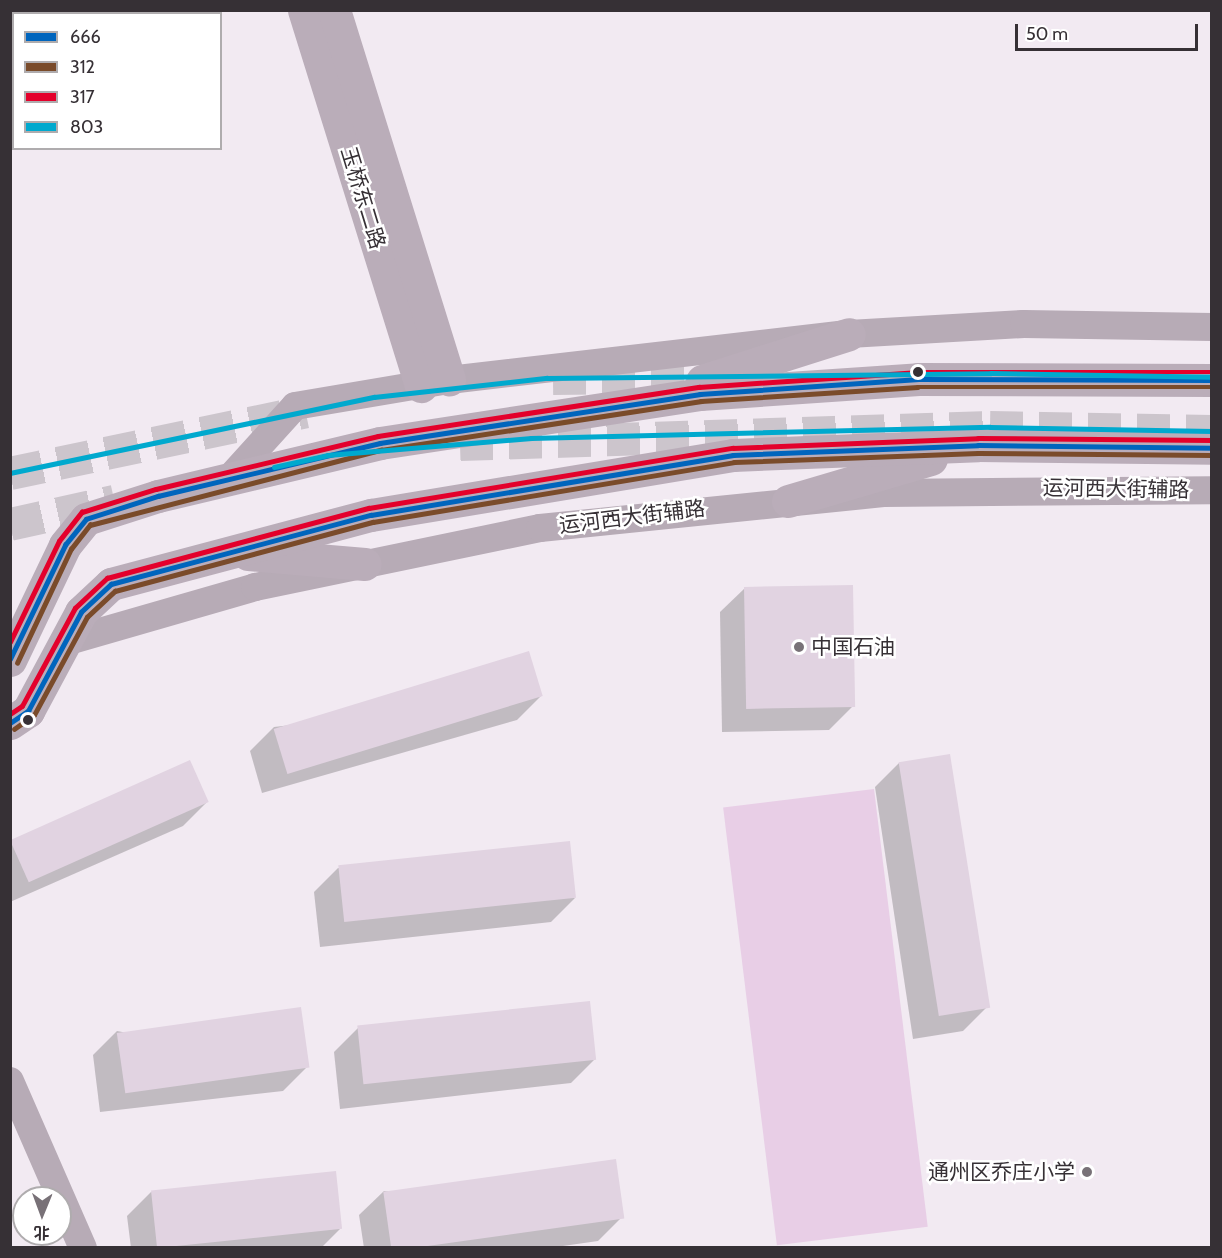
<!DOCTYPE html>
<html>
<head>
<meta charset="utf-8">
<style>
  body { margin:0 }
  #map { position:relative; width:1222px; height:1258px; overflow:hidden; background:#f2eaf2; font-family:Cabin,"Noto Sans SC",sans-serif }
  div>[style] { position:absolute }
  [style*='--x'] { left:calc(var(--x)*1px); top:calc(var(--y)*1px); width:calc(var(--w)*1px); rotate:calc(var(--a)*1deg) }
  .green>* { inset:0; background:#e8cee6; transform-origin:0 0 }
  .shadow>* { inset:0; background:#0003 }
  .building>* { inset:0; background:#e1d3e1; transform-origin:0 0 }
  .highway-tunnel>* { height:33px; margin-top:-16.5px; transform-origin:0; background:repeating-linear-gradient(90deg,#ccc5cc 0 33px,transparent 0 49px) }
  .minor>* { height:28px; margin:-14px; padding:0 14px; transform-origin:14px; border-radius:14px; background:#b7abb6 }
  .major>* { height:33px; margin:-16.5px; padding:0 16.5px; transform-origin:16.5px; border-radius:16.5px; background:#baadb9 }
  .bus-1>* { height:4.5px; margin:-2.25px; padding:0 2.25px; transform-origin:2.25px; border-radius:2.25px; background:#0065bd }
  .bus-2>* { height:4.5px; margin:-2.25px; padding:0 2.25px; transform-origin:2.25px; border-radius:2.25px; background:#7a4b2a }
  .bus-3>* { height:4.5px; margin:-2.25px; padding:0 2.25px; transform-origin:2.25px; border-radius:2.25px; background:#e4002b }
  .bus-4>* { height:4.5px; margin:-2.25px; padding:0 2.25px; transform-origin:2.25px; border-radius:2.25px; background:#00a9ce }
  .dots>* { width:16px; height:16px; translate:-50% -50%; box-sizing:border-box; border:3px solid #fff; border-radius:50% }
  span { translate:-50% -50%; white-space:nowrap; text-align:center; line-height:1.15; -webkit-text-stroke:5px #fff; paint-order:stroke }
  .street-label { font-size:21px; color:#363035 }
  .poi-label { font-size:21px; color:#363035 }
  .left { translate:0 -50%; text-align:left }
  .right { translate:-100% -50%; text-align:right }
  .frame { position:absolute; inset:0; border:12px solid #363035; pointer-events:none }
  .legend { position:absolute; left:12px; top:12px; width:210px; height:138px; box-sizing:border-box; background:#fff; border:2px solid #afacae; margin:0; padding:8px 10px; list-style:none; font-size:18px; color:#363035 }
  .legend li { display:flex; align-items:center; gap:12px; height:30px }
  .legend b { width:30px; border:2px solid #afacae }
  .north { position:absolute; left:12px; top:1186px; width:60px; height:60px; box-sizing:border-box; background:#fff; border:2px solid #afacae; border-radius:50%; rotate:181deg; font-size:16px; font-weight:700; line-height:24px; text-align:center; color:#363035 }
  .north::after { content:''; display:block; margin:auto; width:21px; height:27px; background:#787177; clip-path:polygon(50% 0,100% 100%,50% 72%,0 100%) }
  .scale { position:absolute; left:1015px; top:24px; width:183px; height:27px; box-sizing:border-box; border:3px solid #363035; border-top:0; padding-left:8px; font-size:18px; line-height:21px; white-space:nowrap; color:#363035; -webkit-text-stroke:4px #fff; paint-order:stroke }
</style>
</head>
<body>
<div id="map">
  <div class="green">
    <div style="left:874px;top:789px;width:441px;height:152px;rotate:83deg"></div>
  </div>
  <div class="shadow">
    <div style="clip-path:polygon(745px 588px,853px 706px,829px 730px,722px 732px,720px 612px)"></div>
    <div style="clip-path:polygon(541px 696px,517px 720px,262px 793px,250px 751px,274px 727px)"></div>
    <div style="clip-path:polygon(899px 763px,987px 1007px,963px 1031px,913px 1039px,875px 787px)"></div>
    <div style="clip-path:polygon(207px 802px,183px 826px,10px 902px,10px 842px)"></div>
    <div style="clip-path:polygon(338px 868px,575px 898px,551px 922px,320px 947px,314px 892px)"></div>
    <div style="clip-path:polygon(358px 1028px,595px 1059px,571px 1083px,340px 1109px,334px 1052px)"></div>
    <div style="clip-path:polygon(117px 1031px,307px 1067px,283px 1091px,100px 1112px,93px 1055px)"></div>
    <div style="clip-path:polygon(384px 1191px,622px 1217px,598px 1241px,549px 1248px,364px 1248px,359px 1215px)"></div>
    <div style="clip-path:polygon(151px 1192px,340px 1229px,321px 1248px,131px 1248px,127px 1216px)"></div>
  </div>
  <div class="building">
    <div style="left:853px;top:585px;width:122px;height:109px;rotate:89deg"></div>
    <div style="left:529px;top:651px;width:47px;height:267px;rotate:73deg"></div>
    <div style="left:950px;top:754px;width:257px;height:52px;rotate:81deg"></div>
    <div style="left:190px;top:760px;width:46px;height:197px;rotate:66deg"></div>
    <div style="left:570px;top:841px;width:57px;height:233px;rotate:84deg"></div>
    <div style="left:590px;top:1001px;width:59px;height:234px;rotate:84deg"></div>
    <div style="left:301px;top:1007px;width:61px;height:186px;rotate:82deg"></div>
    <div style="left:616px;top:1159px;width:60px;height:235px;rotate:82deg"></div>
    <div style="left:336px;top:1171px;width:58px;height:186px;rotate:84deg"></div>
  </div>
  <div class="highway-tunnel">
    <div style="--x:553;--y:378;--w:180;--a:-0.6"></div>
    <div style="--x:460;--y:444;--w:530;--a:-1.84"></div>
    <div style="--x:990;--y:427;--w:222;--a:1"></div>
    <div style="--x:10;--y:473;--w:302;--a:-11.8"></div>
    <div style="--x:10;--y:524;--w:107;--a:-12.5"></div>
  </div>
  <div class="minor">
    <div style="--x:229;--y:479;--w:98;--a:-47.9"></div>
    <div style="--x:295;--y:406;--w:156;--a:-9.6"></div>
    <div style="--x:449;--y:380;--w:403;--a:-6.6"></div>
    <div style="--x:849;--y:334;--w:175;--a:-3.3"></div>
    <div style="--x:1024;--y:324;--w:188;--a:0.9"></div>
    <div style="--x:65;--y:642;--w:198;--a:-16.1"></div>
    <div style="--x:255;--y:587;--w:291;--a:-11.7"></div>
    <div style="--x:540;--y:528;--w:345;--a:-5.8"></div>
    <div style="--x:883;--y:493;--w:329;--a:-0.5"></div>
    <div style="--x:10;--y:1081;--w:182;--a:66.4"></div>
  </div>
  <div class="major">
    <div style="--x:304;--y:10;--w:394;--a:72.7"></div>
    <div style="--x:334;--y:10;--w:387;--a:72.7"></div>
    <div style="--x:702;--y:381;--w:154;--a:-17.7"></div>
    <div style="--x:788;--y:501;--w:149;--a:-16.4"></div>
    <div style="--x:248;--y:554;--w:117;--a:4.9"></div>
    <div style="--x:10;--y:660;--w:127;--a:-64.4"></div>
    <div style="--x:65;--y:545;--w:33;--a:-51"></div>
    <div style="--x:86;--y:519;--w:76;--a:-17.7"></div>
    <div style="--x:158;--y:496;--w:228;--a:-13.4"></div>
    <div style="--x:380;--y:443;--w:324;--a:-8.7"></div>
    <div style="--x:700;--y:394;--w:219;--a:-3.9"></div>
    <div style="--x:918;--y:379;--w:294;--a:0.2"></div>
    <div style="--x:10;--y:723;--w:22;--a:-34"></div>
    <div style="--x:28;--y:711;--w:112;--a:-61.8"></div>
    <div style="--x:81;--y:612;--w:41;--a:-43"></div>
    <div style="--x:111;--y:584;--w:269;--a:-14.9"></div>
    <div style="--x:371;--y:515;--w:367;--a:-9.4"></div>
    <div style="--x:733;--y:455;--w:245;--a:-2.3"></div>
    <div style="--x:978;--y:445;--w:234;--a:0.7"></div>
  </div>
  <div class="bus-1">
    <div style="--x:10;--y:659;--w:127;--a:-64.2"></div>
    <div style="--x:65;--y:545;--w:33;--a:-51"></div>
    <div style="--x:86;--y:519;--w:76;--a:-17.7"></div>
    <div style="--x:158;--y:496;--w:228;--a:-13.4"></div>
    <div style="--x:380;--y:443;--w:324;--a:-8.7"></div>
    <div style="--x:700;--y:394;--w:219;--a:-3.9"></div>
    <div style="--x:918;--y:379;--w:294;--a:0.2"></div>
    <div style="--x:10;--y:723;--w:22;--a:-34"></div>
    <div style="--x:28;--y:711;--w:112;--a:-61.8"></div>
    <div style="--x:81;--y:612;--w:41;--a:-43"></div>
    <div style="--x:111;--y:584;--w:269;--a:-14.9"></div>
    <div style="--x:371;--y:515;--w:367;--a:-9.4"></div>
    <div style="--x:733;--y:455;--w:245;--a:-2.3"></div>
    <div style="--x:978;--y:445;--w:234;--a:0.7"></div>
  </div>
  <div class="bus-2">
    <div style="--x:17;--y:663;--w:126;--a:-64.7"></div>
    <div style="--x:71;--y:549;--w:31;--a:-52"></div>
    <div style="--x:90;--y:525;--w:301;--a:-14.5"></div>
    <div style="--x:381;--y:450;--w:324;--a:-8.7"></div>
    <div style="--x:701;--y:401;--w:217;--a:-3.7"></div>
    <div style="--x:918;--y:387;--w:294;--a:0"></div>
    <div style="--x:14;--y:729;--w:24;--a:-35"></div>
    <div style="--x:34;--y:715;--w:111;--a:-61.6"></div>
    <div style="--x:87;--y:617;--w:38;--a:-43"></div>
    <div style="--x:115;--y:591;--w:267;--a:-15"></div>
    <div style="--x:373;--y:522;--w:366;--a:-9.4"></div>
    <div style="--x:734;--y:462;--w:244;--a:-2.1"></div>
    <div style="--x:978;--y:453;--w:234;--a:0.5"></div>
  </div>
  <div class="bus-3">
    <div style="--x:10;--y:642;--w:112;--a:-64.1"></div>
    <div style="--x:59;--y:541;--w:37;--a:-52"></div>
    <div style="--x:82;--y:512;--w:77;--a:-17.3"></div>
    <div style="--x:156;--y:489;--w:228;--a:-13.4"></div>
    <div style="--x:378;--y:436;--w:325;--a:-8.7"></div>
    <div style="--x:699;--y:387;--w:220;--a:-3.9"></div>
    <div style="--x:918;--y:372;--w:294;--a:0"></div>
    <div style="--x:10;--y:714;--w:14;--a:-34"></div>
    <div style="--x:22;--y:706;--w:111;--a:-61.6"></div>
    <div style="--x:75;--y:608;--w:44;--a:-43.2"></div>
    <div style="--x:107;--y:578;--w:271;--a:-15"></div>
    <div style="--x:369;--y:508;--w:369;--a:-9.4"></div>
    <div style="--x:733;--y:448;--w:245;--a:-2.3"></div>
    <div style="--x:978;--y:438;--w:234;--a:0.5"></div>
  </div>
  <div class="bus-4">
    <div style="--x:274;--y:467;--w:55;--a:-12.5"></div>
    <div style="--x:328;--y:455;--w:204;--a:-4.8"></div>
    <div style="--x:531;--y:438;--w:459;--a:-1.4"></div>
    <div style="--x:990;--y:427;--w:222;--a:1"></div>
    <div style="--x:10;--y:473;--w:372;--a:-11.8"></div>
    <div style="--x:374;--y:397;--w:174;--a:-6.3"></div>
    <div style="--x:547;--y:378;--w:444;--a:-0.6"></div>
    <div style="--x:991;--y:373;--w:221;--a:1"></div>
  </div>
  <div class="dots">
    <div style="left:918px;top:372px;background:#363035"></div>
    <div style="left:799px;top:647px;background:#787177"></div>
    <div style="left:28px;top:720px;background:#363035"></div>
    <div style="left:1087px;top:1172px;background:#787177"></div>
  </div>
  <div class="street-label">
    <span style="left:363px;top:198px;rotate:73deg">玉桥东二路</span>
    <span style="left:1116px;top:489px;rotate:1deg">运河西大街辅路</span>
    <span style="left:632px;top:517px;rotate:-7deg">运河西大街辅路</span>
  </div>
  <div class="poi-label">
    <span class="left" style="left:811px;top:647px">中国石油</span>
    <span class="right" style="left:1075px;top:1172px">通州区乔庄小学</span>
  </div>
  <div class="frame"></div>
  <ul class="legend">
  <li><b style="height:8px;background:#0065bd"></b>666</li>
  <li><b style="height:8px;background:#7a4b2a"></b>312</li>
  <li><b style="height:8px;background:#e4002b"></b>317</li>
  <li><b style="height:8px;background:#00a9ce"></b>803</li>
  </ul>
  <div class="north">北</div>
  <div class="scale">50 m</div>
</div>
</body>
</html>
